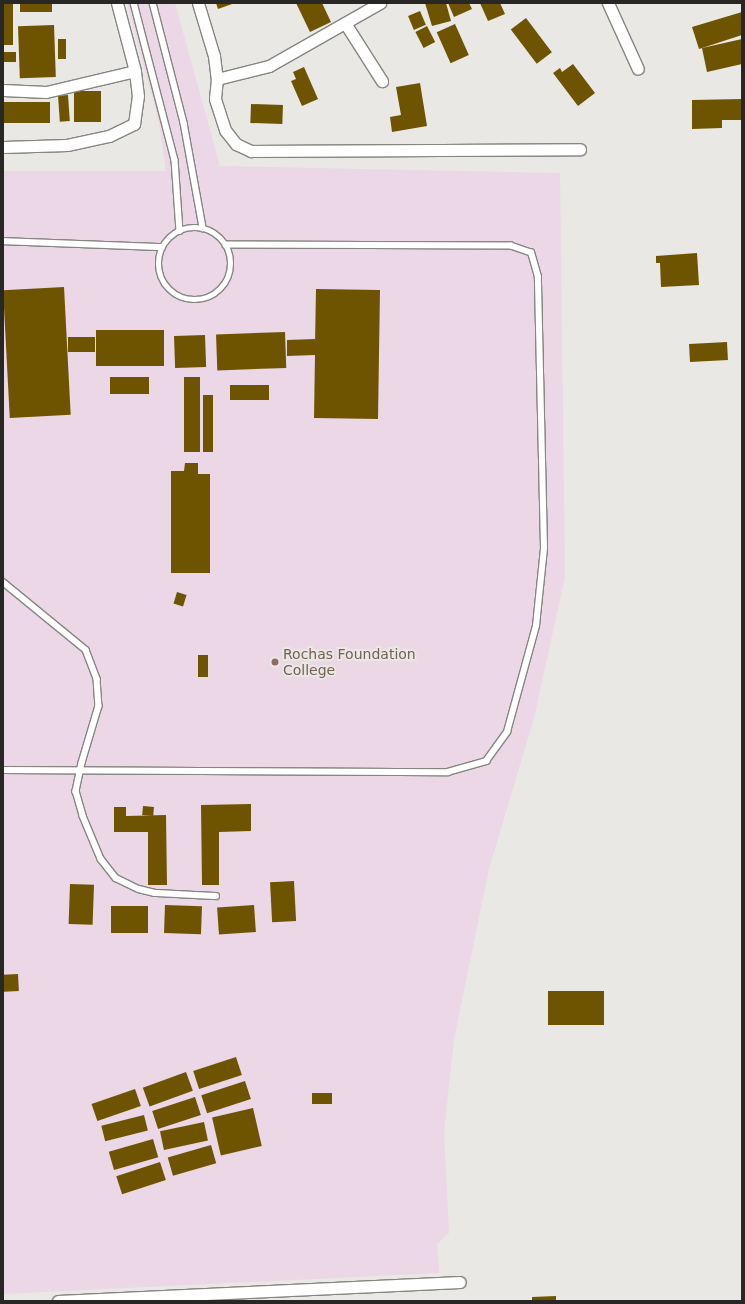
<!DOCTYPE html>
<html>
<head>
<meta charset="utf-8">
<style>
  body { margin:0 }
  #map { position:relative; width:745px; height:1304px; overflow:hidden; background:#e9e8e4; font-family:"DejaVu Sans",sans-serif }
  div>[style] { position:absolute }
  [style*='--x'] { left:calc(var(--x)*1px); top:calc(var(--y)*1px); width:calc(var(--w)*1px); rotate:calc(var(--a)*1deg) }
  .education>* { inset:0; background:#ecd7e6 }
  .building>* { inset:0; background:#6e5401; transform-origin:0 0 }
  .roads { filter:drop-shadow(1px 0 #868582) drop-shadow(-1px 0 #868582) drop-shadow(0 1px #868582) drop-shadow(0 -1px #868582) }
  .lane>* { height:5.5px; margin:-2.75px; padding:0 2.75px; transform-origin:2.75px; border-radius:2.75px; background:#fff }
  .lane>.ring { margin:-2.75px; padding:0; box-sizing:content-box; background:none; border:5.5px solid #fff; border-radius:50% }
  .street>* { height:11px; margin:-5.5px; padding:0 5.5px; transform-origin:5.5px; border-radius:5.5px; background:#fff }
  .dots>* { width:11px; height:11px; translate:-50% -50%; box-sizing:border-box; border:2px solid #e9e8e4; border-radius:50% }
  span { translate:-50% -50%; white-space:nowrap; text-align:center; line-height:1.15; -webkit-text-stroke:4px #e9e8e4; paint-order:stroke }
  .education-label { font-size:14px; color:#785e54 }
  .left { translate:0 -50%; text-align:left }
  .frame { position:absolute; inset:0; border:4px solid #282726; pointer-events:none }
</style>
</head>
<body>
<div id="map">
  <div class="education">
    <div style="clip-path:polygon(127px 3px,175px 3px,220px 166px,560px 173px,565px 577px,534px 718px,489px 869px,454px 1039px,444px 1132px,449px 1233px,437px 1244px,439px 1273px,3px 1294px,3px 171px,166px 171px,159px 123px)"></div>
  </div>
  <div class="building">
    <div style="left:3px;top:3px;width:10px;height:42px"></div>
    <div style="left:20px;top:3px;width:32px;height:9px"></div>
    <div style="clip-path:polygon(216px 3px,235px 3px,218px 9px)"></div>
    <div style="clip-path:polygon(296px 3px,322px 3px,331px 22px,310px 32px)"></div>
    <div style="clip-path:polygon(425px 3px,446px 3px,451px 21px,432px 26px)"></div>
    <div style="clip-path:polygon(448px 3px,469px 3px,472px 9px,454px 17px)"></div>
    <div style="clip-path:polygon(480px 3px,500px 3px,505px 14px,488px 21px)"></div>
    <div style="left:420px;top:11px;width:15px;height:13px;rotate:67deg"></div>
    <div style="clip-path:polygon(742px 12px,742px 35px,699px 49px,692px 27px)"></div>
    <div style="left:526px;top:18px;width:43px;height:19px;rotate:53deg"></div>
    <div style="left:455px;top:24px;width:34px;height:20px;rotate:66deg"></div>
    <div style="left:54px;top:25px;width:52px;height:36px;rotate:88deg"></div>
    <div style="left:427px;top:26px;width:18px;height:13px;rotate:63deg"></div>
    <div style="left:58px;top:39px;width:8px;height:20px"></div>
    <div style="clip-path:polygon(742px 39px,742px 64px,707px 72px,702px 48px)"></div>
    <div style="left:3px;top:52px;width:13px;height:10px"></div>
    <div style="clip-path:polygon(573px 64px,595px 93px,578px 106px,553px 73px,560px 68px,562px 72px)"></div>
    <div style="clip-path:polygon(304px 67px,318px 99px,302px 106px,291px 81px,296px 79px,293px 72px)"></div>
    <div style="clip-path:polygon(420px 83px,427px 126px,392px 132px,390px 117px,401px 115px,396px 87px)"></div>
    <div style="left:74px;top:91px;width:27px;height:31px"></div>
    <div style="left:68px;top:95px;width:26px;height:10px;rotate:86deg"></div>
    <div style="clip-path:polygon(742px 99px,742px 120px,722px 120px,722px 128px,692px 129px,692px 100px)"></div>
    <div style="left:4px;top:102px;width:46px;height:21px"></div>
    <div style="left:251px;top:104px;width:32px;height:19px;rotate:2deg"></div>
    <div style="clip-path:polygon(697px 253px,699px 285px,661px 287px,660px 263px,656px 263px,656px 256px)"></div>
    <div style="left:64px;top:287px;width:128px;height:61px;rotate:87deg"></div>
    <div style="clip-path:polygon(316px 289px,380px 290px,378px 419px,314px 418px,315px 355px,287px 356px,287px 340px,315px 339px,315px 344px)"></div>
    <div style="left:96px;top:330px;width:68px;height:36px"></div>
    <div style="left:285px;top:332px;width:36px;height:69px;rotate:88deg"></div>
    <div style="left:205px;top:335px;width:32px;height:31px;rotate:88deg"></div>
    <div style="left:68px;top:337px;width:27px;height:15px"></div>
    <div style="left:727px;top:342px;width:18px;height:38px;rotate:87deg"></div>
    <div style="left:110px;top:377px;width:39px;height:17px"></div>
    <div style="left:184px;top:377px;width:16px;height:75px"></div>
    <div style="left:269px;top:385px;width:15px;height:39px;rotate:90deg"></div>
    <div style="left:203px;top:395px;width:10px;height:57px"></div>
    <div style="clip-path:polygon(185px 463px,198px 463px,198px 474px,210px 474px,210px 573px,171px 573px,171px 471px,184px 471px)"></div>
    <div style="left:177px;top:592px;width:10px;height:12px;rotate:17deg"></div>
    <div style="left:198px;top:655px;width:10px;height:22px"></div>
    <div style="clip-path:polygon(251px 804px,251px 831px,219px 832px,219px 885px,202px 885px,201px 805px)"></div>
    <div style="left:143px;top:806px;width:11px;height:9px;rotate:5deg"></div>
    <div style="clip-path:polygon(114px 807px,126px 807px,126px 816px,166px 815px,167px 885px,148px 885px,148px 832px,114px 832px)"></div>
    <div style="left:294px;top:881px;width:40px;height:24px;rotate:87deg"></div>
    <div style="left:70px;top:884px;width:24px;height:40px;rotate:2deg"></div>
    <div style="left:165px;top:905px;width:37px;height:28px;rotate:2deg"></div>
    <div style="left:254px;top:905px;width:27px;height:37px;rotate:86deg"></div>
    <div style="left:111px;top:906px;width:37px;height:27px"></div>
    <div style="left:18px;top:974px;width:17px;height:15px;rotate:87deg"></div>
    <div style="left:604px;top:991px;width:34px;height:56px;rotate:90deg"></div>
    <div style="left:236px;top:1057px;width:19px;height:45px;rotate:72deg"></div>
    <div style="left:186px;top:1072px;width:20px;height:46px;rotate:70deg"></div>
    <div style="left:245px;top:1081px;width:19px;height:46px;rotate:72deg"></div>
    <div style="left:135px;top:1089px;width:18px;height:46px;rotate:71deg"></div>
    <div style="left:312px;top:1093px;width:20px;height:11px"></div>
    <div style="left:195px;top:1097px;width:19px;height:45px;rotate:72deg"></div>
    <div style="left:253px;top:1108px;width:39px;height:42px;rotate:77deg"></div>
    <div style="left:144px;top:1115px;width:16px;height:44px;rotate:76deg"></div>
    <div style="left:204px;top:1122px;width:19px;height:45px;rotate:78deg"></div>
    <div style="left:153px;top:1139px;width:19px;height:46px;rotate:74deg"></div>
    <div style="left:211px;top:1145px;width:19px;height:45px;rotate:74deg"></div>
    <div style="left:160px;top:1162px;width:19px;height:46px;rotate:72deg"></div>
    <div style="clip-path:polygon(556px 1296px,556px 1301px,532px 1301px,532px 1297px)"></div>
  </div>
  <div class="roads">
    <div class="lane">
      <div style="--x:134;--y:3;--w:162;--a:75.4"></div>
      <div style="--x:175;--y:160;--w:71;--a:86"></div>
      <div style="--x:153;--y:3;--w:124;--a:75.5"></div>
      <div style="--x:184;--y:123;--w:107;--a:79.7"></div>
      <div class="ring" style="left:159px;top:228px;width:66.5px;height:66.5px"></div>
      <div style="--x:3;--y:241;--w:159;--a:2.2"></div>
      <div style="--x:3;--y:582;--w:107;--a:39.3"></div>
      <div style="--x:86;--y:650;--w:31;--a:69"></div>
      <div style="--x:97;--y:679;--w:27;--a:86"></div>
      <div style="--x:99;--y:706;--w:59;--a:106.6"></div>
      <div style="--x:82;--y:763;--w:29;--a:102"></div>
      <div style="--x:76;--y:791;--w:26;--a:74"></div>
      <div style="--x:83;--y:816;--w:47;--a:67.3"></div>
      <div style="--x:101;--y:859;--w:24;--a:52"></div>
      <div style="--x:116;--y:878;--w:25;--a:26"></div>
      <div style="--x:139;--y:889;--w:16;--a:14"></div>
      <div style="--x:155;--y:893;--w:61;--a:2.8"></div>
      <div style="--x:3;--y:770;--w:445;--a:0.3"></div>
      <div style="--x:448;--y:772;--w:40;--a:-16"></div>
      <div style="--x:486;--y:761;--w:36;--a:-54"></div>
      <div style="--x:507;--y:732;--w:110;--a:-74.7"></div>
      <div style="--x:536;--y:626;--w:78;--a:-84.1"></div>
      <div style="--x:544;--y:548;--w:271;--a:-91.3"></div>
      <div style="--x:538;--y:277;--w:25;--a:-106"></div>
      <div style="--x:531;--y:253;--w:21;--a:-161"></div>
      <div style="--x:511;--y:246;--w:285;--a:-179.8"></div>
    </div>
    <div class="street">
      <div style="--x:198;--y:3;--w:55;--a:73.2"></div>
      <div style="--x:214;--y:56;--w:23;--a:83"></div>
      <div style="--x:217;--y:79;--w:20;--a:96"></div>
      <div style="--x:215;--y:99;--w:33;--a:72"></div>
      <div style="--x:225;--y:130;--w:18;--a:52"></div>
      <div style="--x:236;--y:144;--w:17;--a:25"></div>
      <div style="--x:251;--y:151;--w:329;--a:-0.3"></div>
      <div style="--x:608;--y:3;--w:72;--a:65.6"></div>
      <div style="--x:345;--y:23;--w:69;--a:57.5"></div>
      <div style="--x:217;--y:79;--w:54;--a:-14"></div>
      <div style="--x:269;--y:66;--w:128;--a:-29.6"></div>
      <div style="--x:3;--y:90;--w:43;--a:2.7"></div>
      <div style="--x:46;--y:92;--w:91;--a:-13.3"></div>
      <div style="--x:3;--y:147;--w:64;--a:-1.8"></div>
      <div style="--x:67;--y:145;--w:43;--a:-12.1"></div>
      <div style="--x:109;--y:136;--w:28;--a:-26"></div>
      <div style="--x:134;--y:124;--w:28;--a:-82"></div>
      <div style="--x:138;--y:96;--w:25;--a:-97"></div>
      <div style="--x:135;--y:71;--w:70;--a:-104.8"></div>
      <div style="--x:58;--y:1301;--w:402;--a:-2.7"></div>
    </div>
  </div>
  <div class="dots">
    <div style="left:275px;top:662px;background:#8d6e63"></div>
  </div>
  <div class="education-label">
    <span class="left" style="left:283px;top:662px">Rochas Foundation<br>College</span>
  </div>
  <div class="frame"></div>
</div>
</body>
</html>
